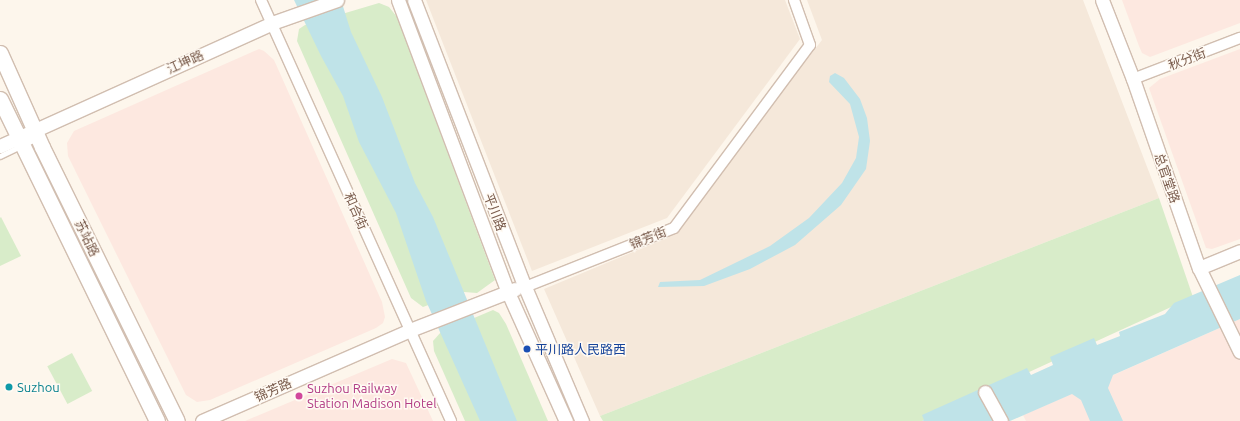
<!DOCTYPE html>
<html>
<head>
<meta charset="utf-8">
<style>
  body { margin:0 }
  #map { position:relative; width:1240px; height:421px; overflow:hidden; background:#fdf6ec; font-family:Ubuntu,"Noto Sans SC",sans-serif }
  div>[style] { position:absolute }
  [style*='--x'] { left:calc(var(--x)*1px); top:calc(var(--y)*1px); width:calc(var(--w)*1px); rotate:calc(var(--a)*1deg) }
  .residential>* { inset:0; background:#f5e8da }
  .commercial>* { inset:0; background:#fde8e0 }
  .green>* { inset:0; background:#d8ecc9; transform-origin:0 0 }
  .water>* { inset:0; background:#bfe3e8 }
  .roads { filter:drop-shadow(1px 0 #d1beb0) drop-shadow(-1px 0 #d1beb0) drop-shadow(0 1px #d1beb0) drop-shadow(0 -1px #d1beb0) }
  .service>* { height:5px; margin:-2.5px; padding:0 2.5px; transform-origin:2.5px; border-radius:2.5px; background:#fff }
  .minor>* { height:10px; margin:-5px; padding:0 5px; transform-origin:5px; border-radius:5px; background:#fff }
  .tertiary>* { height:13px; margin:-6.5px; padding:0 6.5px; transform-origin:6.5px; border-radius:6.5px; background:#fff }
  .secondary>* { height:15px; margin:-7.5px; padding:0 7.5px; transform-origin:7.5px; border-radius:7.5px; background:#fff }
  .dots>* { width:11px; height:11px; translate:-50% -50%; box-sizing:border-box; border:2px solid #fffaf3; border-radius:50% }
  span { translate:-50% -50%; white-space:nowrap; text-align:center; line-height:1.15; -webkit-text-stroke:3px #fffaf3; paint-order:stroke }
  .street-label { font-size:13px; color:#7a5c4d }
  .transit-label { font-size:13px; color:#164399 }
  .left { translate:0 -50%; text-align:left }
  .culture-label { font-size:13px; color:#0d838f }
  .hotel-label { font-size:13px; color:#b23c85 }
</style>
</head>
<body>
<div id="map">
  <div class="residential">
    <div style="clip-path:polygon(426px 0,785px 0,800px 39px,667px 218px,532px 271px)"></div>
    <div style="clip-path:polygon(807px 0,1083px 0,1159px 198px,600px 416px,544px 289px,669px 237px,822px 40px)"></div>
  </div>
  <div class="commercial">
    <div style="clip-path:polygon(1122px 0,1240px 0,1240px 23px,1150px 57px,1142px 53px,1139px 46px)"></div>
    <div style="clip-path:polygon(259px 49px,264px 51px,274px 60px,382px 302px,385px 317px,383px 323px,376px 328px,210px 400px,197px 402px,186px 395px,68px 156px,67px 143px,74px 131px)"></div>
    <div style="clip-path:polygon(1240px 49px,1240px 239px,1212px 249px,1206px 248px,1149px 88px,1160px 79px)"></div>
    <div style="clip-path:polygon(1240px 319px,1240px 421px,1026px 421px,1023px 415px)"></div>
    <div style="clip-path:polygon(392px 359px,406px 363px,433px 421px,245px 421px)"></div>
  </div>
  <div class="green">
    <div style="clip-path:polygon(379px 3px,389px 7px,397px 17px,495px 280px,477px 293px,464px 292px,423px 307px,411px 298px,297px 41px,299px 29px,305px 25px)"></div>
    <div style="clip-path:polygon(1159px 198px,1193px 297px,922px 421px,603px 421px,600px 416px)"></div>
    <div style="clip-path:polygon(1px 217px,21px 256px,0 266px,0 218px)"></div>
    <div style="clip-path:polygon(493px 310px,499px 313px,506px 324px,548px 421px,465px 421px,434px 351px,433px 341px,441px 332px)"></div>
    <div style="left:72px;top:353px;width:43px;height:28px;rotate:62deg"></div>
  </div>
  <div class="water">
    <div style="clip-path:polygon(294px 0,341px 0,351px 32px,382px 97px,415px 183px,433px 217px,517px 421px,480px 421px,426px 301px,396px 213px,359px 142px,343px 96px,321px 56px)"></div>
    <div style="clip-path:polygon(835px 73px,844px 78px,860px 99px,867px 118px,870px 141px,866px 169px,841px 205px,795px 245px,750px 269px,704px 286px,658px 287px,660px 282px,700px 280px,770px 246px,809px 218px,842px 183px,856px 158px,859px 137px,850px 104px,829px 82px,830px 76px)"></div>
    <div style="clip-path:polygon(1240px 275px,1240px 319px,1113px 375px,1108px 388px,1123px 421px,1090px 421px,1081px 400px,1072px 394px,1010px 421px,922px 421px,924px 420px,922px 415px,1027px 368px,1031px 375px,1053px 365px,1050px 357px,1094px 338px,1097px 345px,1120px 336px,1119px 332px,1165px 314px,1174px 303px)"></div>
  </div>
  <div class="roads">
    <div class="service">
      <div style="--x:0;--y:156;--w:41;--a:-25.9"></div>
    </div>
    <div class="minor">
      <div style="--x:261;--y:0;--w:462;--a:65.7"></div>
      <div style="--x:1133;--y:79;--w:115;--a:-21"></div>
      <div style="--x:525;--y:287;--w:160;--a:-21.6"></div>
      <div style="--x:674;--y:228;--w:228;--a:-53.4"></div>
      <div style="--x:810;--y:45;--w:48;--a:-109.6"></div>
    </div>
    <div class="tertiary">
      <div style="--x:398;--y:0;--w:310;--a:69.4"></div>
      <div style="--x:507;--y:290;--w:144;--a:65.8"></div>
      <div style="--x:414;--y:0;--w:308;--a:68.9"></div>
      <div style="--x:525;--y:287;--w:146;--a:67"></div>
      <div style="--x:1102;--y:0;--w:85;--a:68.6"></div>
      <div style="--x:1133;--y:79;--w:200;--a:70.8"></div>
      <div style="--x:1199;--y:268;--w:93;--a:64"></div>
      <div style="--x:0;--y:146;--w:299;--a:-24.3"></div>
      <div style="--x:272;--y:23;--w:69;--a:-19.5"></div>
      <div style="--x:1199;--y:268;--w:44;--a:-22.5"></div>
      <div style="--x:985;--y:392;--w:33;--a:61"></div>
      <div style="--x:202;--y:421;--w:227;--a:-23.6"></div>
      <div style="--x:410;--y:330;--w:113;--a:-21.3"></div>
    </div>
    <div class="secondary">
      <div style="--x:0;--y:53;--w:103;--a:65.9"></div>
      <div style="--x:42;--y:147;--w:305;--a:63.8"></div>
      <div style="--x:0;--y:99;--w:358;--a:64"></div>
    </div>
  </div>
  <div class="dots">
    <div style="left:527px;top:349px;background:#1a4fb4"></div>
    <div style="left:9px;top:387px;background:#0f9aa8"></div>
    <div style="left:299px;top:396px;background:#d1479c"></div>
  </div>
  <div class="street-label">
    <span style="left:1187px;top:59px;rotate:-21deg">秋分街</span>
    <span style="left:185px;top:62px;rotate:-24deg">江坤路</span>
    <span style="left:1167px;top:178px;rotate:71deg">总官堂路</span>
    <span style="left:356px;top:211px;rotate:66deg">和合街</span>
    <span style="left:495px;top:212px;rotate:69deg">平川路</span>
    <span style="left:87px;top:238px;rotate:64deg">苏站路</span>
    <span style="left:648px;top:238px;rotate:-22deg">锦芳街</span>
    <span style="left:273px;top:390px;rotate:-24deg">锦芳路</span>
  </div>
  <div class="transit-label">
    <span class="left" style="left:535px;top:349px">平川路人民路西</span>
  </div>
  <div class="culture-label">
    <span class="left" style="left:17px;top:387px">Suzhou</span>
  </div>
  <div class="hotel-label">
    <span class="left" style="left:307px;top:396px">Suzhou Railway<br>Station Madison Hotel</span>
  </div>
</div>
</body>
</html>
